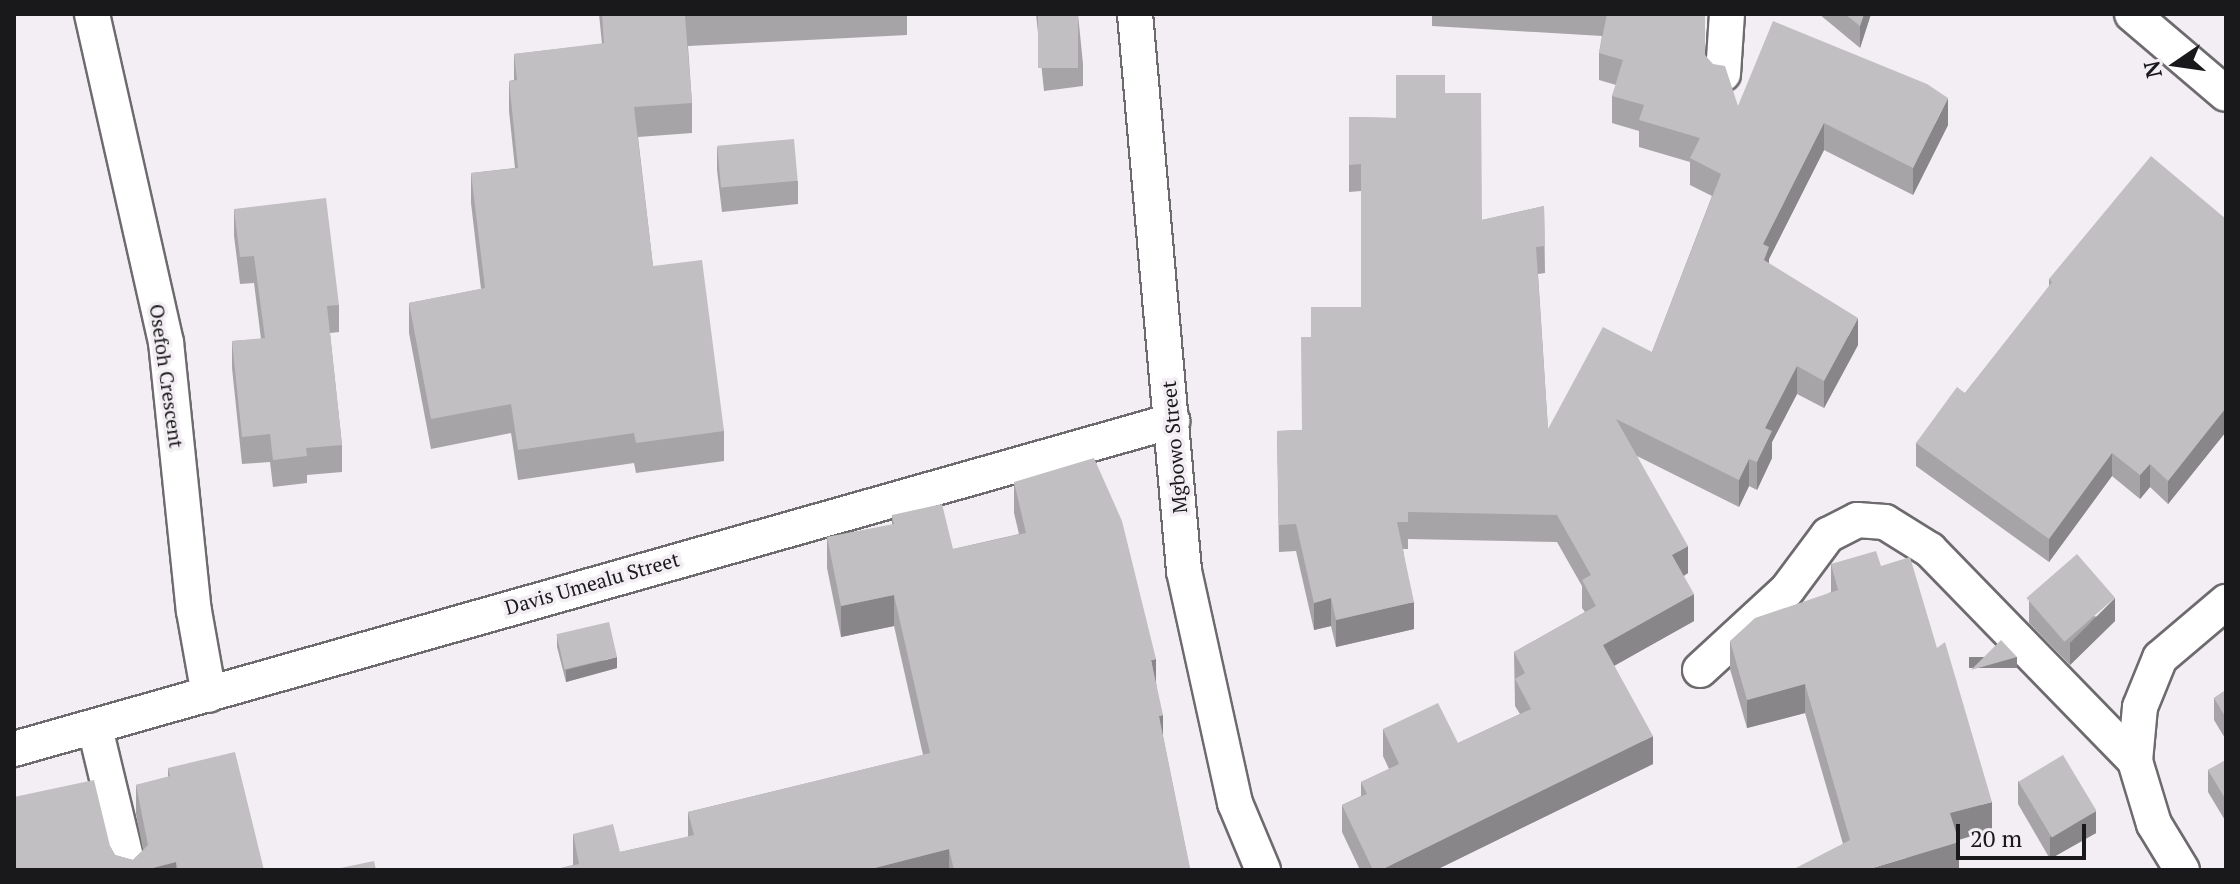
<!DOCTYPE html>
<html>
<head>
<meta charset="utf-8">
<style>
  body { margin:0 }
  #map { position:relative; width:2240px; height:884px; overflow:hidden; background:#f2eef3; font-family:"PT Serif",serif }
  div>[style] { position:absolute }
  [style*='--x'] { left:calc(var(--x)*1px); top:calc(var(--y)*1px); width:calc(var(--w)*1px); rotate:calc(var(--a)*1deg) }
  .roads { filter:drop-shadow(2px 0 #6e6b6f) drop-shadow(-2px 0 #6e6b6f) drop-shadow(0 2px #6e6b6f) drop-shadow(0 -2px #6e6b6f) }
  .street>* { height:34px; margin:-17px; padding:0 17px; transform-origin:17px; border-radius:17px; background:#fff }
  .wall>* { inset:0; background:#a7a4a8 }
  .shaded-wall>* { inset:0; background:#888688; transform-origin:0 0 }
  .building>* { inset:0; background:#c2bfc3; transform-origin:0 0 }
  span { translate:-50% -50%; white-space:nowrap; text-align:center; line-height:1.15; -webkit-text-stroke:7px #f2eef3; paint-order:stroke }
  .street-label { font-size:20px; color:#19181a }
  .frame { position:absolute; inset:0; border:16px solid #19181a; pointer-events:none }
  .north { position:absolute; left:2136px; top:24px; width:80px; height:80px; -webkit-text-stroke:6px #f2eef3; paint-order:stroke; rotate:257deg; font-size:22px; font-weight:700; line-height:32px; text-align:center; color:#19181a }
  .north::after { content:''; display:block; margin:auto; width:28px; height:36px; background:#19181a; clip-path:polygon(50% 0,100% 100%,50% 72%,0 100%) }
  .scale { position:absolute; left:1956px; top:824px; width:130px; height:36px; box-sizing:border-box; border:4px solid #19181a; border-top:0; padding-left:10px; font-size:24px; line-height:28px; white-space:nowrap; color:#19181a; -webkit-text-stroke:6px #f2eef3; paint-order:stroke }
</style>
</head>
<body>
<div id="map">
  <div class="roads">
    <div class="street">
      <div style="--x:92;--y:14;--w:336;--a:77.3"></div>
      <div style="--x:166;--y:342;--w:270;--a:84.1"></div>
      <div style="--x:194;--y:611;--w:85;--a:79.9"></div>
      <div style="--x:1135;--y:14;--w:559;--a:84.97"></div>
      <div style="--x:1184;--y:571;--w:238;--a:77.6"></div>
      <div style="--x:1235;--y:803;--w:73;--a:67.3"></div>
      <div style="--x:2132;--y:14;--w:123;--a:40.4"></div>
      <div style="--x:1723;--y:74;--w:60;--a:-86.2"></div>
      <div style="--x:1700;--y:670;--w:118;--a:-42.6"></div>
      <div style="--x:1787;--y:590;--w:69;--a:-53.3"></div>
      <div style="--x:1828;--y:535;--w:33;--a:-27"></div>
      <div style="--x:1857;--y:520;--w:28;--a:4"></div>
      <div style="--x:1885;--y:522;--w:53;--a:31.9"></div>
      <div style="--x:1930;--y:550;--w:294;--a:45.8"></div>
      <div style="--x:95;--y:728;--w:146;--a:76.5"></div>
      <div style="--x:14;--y:749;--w:1204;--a:-15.81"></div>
      <div style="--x:2182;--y:870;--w:54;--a:-121.3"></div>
      <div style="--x:2154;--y:824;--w:66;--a:-106.8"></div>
      <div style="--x:2135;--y:761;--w:54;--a:-84.7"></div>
      <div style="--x:2140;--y:707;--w:53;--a:-67.8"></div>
      <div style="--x:2160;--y:658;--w:87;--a:-40.3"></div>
    </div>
  </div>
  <div class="wall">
    <div style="clip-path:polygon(599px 14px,907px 14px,907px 35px,688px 46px,692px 103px,692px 133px,638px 137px,653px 266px,724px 431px,724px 461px,636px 473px,634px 463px,518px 480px,511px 433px,431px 449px,409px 333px,409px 303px,481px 289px,471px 203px,471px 173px,515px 168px,509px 111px,509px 81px,514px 80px,514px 54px,602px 44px)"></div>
    <div style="clip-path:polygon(1036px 14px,1078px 14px,1083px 64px,1083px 86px,1044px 91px)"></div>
    <div style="clip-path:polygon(1432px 14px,1705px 14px,1705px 55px,1738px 106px,1948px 125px,1913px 195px,1824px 150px,1769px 259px,1769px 264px,1858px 345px,1824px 408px,1797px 394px,1772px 442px,1772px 458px,1757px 490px,1749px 486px,1739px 507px,1637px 456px,1688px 573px,1684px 576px,1694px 621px,1614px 666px,1653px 764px,1436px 870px,1360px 870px,1342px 832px,1342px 805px,1361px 796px,1361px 782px,1389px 769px,1383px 756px,1383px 729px,1458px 743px,1520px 714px,1515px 706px,1514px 652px,1585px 612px,1582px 608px,1582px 586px,1557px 542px,1408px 539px,1408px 549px,1403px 549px,1414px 629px,1336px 647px,1331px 626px,1314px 630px,1296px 551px,1279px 552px,1277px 431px,1302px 430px,1311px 337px,1361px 307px,1361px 191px,1349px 192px,1349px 117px,1396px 118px,1445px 93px,1482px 220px,1544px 206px,1545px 273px,1538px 274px,1548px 429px,1652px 352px,1712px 196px,1690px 185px,1690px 162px,1639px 147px,1639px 131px,1612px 123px,1612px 96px,1616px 85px,1599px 80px,1599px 53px,1602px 36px,1432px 26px)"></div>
    <div style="clip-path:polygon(1819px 14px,1871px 14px,1860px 48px)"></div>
    <div style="clip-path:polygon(717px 147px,798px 181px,798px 204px,722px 212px,717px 170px)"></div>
    <div style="clip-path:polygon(234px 209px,339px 305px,339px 332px,330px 333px,342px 445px,342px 472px,307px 475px,307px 483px,273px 487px,270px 462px,242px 464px,232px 368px,232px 341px,261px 339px,254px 283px,240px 284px,234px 236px)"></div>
    <div style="clip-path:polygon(2226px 219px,2226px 434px,2225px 433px,2168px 504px,2150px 487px,2140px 499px,2112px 476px,2049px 562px,1916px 466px,1916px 443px,1965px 393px,2049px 287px,2049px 279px)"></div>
    <div style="clip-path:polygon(1014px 482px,1156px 682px,1163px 736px,1190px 870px,553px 870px,573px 865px,573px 834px,620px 852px,688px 837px,688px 812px,923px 755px,894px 626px,841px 637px,827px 568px,827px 537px,892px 525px,892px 515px,953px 549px,1019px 534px,1014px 513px)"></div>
    <div style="clip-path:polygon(1831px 564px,1881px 566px,1992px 830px,1959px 840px,1959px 870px,1843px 844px,1805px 713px,1747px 728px,1730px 669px,1730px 641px,1831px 592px)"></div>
    <div style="clip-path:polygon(2029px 601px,2115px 621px,2070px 665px,2029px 623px)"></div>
    <div style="clip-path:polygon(557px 635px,617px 668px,566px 682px,557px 647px)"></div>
    <div style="clip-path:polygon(2226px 690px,2226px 740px,2214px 720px,2214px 698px)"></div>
    <div style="clip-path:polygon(2226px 760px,2226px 822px,2208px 792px,2208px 770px)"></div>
    <div style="clip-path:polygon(168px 768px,264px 870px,14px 870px,110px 846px,115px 855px,133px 860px,143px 850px,136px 814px,136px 785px,168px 777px)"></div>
    <div style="clip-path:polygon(2018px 781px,2096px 833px,2050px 859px,2018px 804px)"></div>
  </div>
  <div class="shaded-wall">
    <div style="clip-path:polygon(1864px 14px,1871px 14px,1860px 48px,1860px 26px)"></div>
    <div style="clip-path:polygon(1948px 98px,1948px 125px,1913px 195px,1913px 168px)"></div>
    <div style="clip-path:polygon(1824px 123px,1824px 150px,1769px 259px,1769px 274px,1764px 287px,1763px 244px)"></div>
    <div style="clip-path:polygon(1858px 318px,1858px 345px,1824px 408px,1824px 381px)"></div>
    <div style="clip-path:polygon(1797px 366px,1797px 394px,1772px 442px,1772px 458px,1757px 490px,1757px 462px,1765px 428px)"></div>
    <div style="clip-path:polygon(2225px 409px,2225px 433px,2168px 504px,2168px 481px)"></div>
    <div style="clip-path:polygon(2112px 453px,2112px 476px,2049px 562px,2049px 539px)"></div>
    <div style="clip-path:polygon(1749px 459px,1749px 486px,1739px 507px,1739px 480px)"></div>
    <div style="clip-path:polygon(2150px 464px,2150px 487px,2140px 499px,2140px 475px)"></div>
    <div style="clip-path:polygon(1688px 546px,1688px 573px,1672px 582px,1672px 555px)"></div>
    <div style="clip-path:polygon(1694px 594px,1694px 621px,1603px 672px,1603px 645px)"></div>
    <div style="clip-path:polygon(894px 595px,894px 626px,841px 637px,841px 606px)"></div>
    <div style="clip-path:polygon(1331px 598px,1331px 626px,1314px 630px,1314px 603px)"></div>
    <div style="clip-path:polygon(2115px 598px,2115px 621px,2070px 665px,2070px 643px)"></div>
    <div style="clip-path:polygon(1414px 602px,1414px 629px,1336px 647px,1336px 620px)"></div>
    <div style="clip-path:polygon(617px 657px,617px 668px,566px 682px,566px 670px)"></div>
    <div style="left:2017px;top:657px;width:11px;height:48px;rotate:90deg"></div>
    <div style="clip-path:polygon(1156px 659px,1156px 690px,1151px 660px)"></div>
    <div style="clip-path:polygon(1805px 684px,1805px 713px,1747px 728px,1747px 700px)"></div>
    <div style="clip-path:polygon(1163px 715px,1163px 746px,1159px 716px)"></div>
    <div style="clip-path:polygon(1653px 736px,1653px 764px,1436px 870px,1381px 870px)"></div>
    <div style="clip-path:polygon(1992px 802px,1992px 830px,1950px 842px,1950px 813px)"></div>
    <div style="clip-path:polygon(2096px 811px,2096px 833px,2050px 859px,2050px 837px)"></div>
    <div style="clip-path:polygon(1959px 842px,1959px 870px,1866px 870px)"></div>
    <div style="clip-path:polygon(949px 849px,949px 870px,867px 870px)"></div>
    <div style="clip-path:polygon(176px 862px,176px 870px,145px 870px)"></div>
  </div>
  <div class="building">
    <div style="clip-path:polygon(602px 14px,735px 14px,685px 16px,692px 103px,634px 107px,653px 266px,702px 260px,724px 431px,636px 443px,634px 433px,518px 450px,511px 404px,431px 419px,409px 303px,485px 288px,471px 173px,518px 168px,509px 81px,517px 80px,514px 54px,604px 43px)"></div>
    <div style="left:1038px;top:14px;width:40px;height:54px"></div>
    <div style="clip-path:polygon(1607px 14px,1705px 14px,1705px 55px,1713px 64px,1725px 66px,1738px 106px,1773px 21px,1927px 84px,1948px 98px,1913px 168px,1824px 123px,1763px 244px,1769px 247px,1764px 260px,1858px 318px,1824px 381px,1797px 366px,1765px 428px,1772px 431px,1757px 462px,1749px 459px,1739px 480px,1616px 419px,1688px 546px,1672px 555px,1694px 594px,1603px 645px,1653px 736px,1381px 870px,1373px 870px,1342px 805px,1367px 794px,1361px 782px,1399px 764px,1383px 729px,1438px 703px,1458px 743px,1531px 709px,1515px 679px,1525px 673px,1514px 652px,1596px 606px,1582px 580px,1591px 575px,1557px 515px,1408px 512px,1408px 522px,1397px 522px,1414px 602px,1336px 620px,1331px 598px,1314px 603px,1296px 524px,1279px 525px,1277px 431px,1302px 430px,1301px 337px,1311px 337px,1311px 307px,1361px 307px,1361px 164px,1349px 165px,1349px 117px,1396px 118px,1396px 75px,1445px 75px,1445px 93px,1481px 93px,1482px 220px,1544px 206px,1545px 246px,1536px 247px,1548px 429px,1603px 327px,1652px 352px,1721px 174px,1690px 158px,1700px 138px,1639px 120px,1644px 105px,1612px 96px,1623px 60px,1599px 53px)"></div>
    <div style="clip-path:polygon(1845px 14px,1864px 14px,1860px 26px)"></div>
    <div style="left:794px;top:139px;width:42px;height:77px;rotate:85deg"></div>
    <div style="clip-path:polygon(2151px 156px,2226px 219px,2226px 410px,2225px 409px,2168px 481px,2150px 464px,2140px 475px,2112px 453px,2049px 539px,1916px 443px,1957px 387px,1965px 393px,2052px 282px,2049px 279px)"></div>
    <div style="clip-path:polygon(326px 198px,339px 305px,327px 306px,342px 445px,306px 448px,307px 456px,273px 460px,270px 434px,242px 437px,232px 341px,265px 338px,254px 256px,240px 257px,234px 209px)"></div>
    <div style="clip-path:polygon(1094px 458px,1122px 521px,1156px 659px,1151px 660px,1163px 715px,1159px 716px,1190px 868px,1180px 870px,954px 870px,949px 849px,867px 870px,553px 870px,579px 864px,573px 834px,613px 824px,620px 852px,694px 835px,688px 812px,930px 753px,894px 595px,841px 606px,827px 537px,894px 524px,892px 515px,942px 504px,953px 549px,1026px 533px,1014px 482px)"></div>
    <div style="clip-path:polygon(1876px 551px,1881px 566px,1910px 557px,1937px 648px,1945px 642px,1992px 802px,1950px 813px,1959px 842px,1866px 870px,1792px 870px,1850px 840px,1805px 684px,1747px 700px,1730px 641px,1755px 618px,1838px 590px,1831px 564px)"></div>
    <div style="left:2077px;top:554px;width:58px;height:67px;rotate:49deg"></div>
    <div style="left:609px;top:622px;width:36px;height:54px;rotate:77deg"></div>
    <div style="clip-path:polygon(2001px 640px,2017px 657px,1971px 670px)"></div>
    <div style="clip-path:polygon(2226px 690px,2226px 718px,2214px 698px)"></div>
    <div style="clip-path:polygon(235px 752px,264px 870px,178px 870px,176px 862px,145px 870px,14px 870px,14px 797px,94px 780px,110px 846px,115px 855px,133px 860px,148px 845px,136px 785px,170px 776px,168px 768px)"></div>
    <div style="left:2063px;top:755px;width:65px;height:52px;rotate:59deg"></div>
    <div style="clip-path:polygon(2226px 760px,2226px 800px,2208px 770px)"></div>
    <div style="clip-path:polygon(374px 861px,376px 870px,331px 870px)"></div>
  </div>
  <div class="street-label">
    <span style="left:167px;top:376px;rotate:82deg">Osefoh Crescent</span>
    <span style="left:1174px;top:447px;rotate:-95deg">Mgbowo Street</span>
    <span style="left:592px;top:583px;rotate:-16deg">Davis Umealu Street</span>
  </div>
  <div class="frame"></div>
  <div class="north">N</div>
  <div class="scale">20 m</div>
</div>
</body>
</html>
